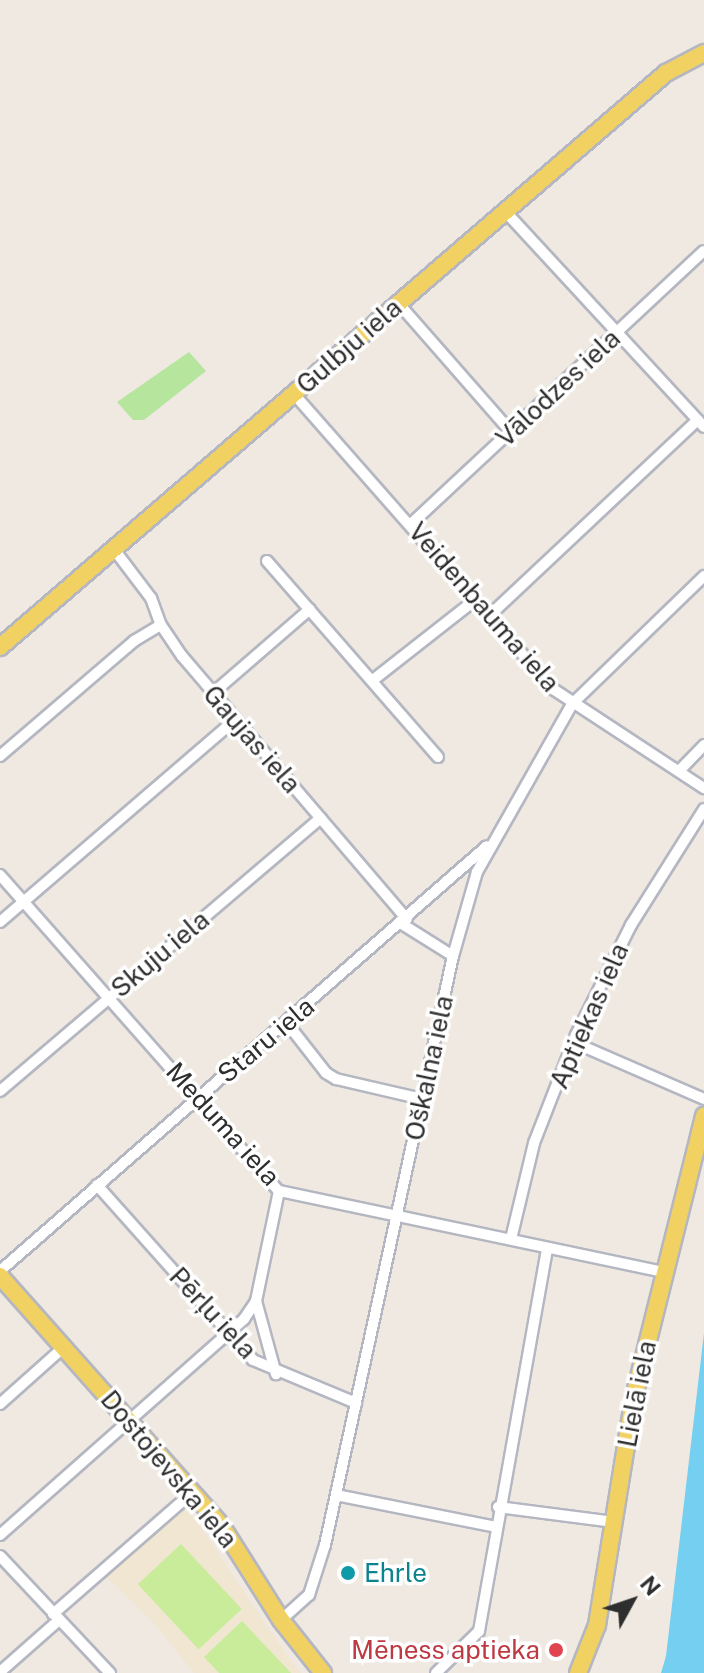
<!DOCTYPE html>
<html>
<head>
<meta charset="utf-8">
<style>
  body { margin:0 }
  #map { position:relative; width:704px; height:1673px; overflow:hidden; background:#efe9e1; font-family:"Public Sans",sans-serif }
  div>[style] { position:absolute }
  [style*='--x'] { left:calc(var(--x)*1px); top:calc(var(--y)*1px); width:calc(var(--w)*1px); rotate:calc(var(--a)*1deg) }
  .education>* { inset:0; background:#f0e6d1 }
  .green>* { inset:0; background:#b6e59e }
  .pitch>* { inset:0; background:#c9ec9a; transform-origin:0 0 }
  .water>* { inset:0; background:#75cff0 }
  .roads { filter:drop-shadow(2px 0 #b4b7c1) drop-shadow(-2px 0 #b4b7c1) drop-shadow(0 2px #b4b7c1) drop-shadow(0 -2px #b4b7c1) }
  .street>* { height:10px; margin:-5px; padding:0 5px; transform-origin:5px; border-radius:5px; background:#fff }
  .primary>* { height:16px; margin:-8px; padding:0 8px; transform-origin:8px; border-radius:8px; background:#f2d163 }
  .dots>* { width:22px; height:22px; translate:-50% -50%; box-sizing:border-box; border:4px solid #fff; border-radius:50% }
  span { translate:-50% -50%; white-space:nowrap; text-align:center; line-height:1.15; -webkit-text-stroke:7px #fff; paint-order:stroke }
  .street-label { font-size:26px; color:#2e2e2e }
  .culture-label { font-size:26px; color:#0d838f }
  .left { translate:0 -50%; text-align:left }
  .health-label { font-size:26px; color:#be3a42 }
  .right { translate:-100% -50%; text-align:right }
  .north { position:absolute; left:592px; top:1561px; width:80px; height:80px; -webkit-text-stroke:6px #fff; paint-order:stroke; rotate:50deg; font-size:22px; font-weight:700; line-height:32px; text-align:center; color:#2e2e2e }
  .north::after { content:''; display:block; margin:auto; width:28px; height:36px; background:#2e2e2e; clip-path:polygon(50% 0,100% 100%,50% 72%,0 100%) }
</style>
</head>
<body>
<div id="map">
  <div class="education">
    <div style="clip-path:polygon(185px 1504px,291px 1661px,302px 1673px,194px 1673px,154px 1623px,104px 1575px)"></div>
  </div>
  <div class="green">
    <div style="clip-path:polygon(189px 352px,206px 371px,144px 420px,133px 420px,117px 402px)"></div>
  </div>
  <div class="pitch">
    <div style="left:181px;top:1544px;width:89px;height:59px;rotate:47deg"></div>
    <div style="clip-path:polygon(242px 1621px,291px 1673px,219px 1673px,204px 1657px)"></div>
  </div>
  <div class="water">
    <div style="clip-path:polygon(704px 1333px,704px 1673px,661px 1673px,666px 1656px)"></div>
  </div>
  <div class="roads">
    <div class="street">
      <div style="--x:504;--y:210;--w:295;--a:47.3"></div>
      <div style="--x:399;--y:304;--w:169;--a:48.8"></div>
      <div style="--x:294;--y:394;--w:393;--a:48.7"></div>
      <div style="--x:553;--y:689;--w:181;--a:33.3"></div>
      <div style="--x:411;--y:524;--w:400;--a:-43"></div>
      <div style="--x:113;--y:548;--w:63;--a:52.8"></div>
      <div style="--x:151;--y:598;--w:29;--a:70"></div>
      <div style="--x:161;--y:625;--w:37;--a:56"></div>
      <div style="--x:182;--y:656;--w:346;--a:49.5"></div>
      <div style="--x:267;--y:561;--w:260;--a:48.9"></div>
      <div style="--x:490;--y:615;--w:285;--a:-43.2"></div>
      <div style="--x:373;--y:680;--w:130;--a:-38.1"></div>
      <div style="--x:213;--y:693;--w:128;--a:-40.9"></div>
      <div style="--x:0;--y:756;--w:177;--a:-40.6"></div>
      <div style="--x:134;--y:641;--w:31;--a:-31"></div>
      <div style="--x:679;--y:771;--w:36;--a:-46"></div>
      <div style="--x:0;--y:875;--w:422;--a:48.6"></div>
      <div style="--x:279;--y:1191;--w:391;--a:11.9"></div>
      <div style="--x:0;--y:922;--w:310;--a:-40.7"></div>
      <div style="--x:402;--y:924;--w:60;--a:32.1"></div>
      <div style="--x:287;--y:1023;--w:63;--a:52"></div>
      <div style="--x:326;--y:1073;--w:12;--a:31"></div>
      <div style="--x:336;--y:1079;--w:88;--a:13.1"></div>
      <div style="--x:573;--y:1042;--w:143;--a:23.5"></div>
      <div style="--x:0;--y:1091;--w:421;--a:-40.4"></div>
      <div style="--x:97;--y:1185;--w:234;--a:48.3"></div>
      <div style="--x:253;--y:1360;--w:112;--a:22.7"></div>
      <div style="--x:511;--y:1239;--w:99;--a:-76.5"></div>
      <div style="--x:534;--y:1143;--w:116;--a:-68.7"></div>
      <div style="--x:576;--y:1035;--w:123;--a:-63.4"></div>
      <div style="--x:631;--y:925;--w:137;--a:-57.8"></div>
      <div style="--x:0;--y:1271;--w:646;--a:-41.11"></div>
      <div style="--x:256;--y:1301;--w:76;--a:74.7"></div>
      <div style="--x:0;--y:1404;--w:86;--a:-41.7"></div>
      <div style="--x:336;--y:1495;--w:163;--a:11.3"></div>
      <div style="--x:498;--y:1507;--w:117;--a:7.4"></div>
      <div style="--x:0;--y:1535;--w:326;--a:-41.5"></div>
      <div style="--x:244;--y:1319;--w:22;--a:-56"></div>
      <div style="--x:256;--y:1301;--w:112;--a:-78.2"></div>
      <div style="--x:0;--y:1556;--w:161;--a:46.8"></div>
      <div style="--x:53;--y:1614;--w:186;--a:-41.1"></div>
      <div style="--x:281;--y:1620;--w:38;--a:-42"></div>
      <div style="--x:309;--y:1595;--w:52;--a:-72.3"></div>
      <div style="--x:325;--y:1545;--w:603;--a:-77.74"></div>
      <div style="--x:453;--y:956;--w:87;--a:-74.1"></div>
      <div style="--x:477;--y:872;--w:193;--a:-60.5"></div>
      <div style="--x:572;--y:704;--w:184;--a:-44.1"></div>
      <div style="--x:0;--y:1672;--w:79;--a:-41.4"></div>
      <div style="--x:436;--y:1673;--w:60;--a:-44.3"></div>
      <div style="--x:479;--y:1631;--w:388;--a:-79.9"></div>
    </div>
    <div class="primary">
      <div style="--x:0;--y:647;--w:879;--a:-40.76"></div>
      <div style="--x:666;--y:73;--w:43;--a:-27.8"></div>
      <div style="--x:0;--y:1276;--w:333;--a:48.4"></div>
      <div style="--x:221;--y:1525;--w:112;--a:57.7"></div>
      <div style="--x:281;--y:1620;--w:68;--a:51.6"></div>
      <div style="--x:578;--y:1673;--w:52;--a:-68.4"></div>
      <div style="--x:597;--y:1625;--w:231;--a:-80.8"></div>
      <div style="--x:634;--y:1397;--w:290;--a:-76"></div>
    </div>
  </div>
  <div class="dots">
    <div style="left:348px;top:1573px;background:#0f9aa8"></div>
    <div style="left:556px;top:1650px;background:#e0444e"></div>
  </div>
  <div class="street-label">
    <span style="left:349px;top:346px;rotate:-41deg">Gulbju iela</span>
    <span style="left:558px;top:388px;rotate:-43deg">Vālodzes iela</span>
    <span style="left:484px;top:607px;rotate:49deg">Veidenbauma iela</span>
    <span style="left:252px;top:739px;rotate:49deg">Gaujas iela</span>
    <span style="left:160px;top:954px;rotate:-40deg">Skuju iela</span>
    <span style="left:589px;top:1016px;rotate:-66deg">Aptiekas iela</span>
    <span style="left:266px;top:1040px;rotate:-40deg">Staru iela</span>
    <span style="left:429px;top:1068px;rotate:-78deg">Oškalna iela</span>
    <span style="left:223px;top:1124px;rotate:48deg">Meduma iela</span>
    <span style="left:213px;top:1313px;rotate:47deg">Pērļu iela</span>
    <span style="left:637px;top:1394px;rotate:-79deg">Lielā iela</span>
    <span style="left:169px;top:1469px;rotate:50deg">Dostojevska iela</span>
  </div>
  <div class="culture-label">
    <span class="left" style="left:364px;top:1573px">Ehrle</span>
  </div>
  <div class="health-label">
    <span class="right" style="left:540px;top:1650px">Mēness aptieka</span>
  </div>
  <div class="north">N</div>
</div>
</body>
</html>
